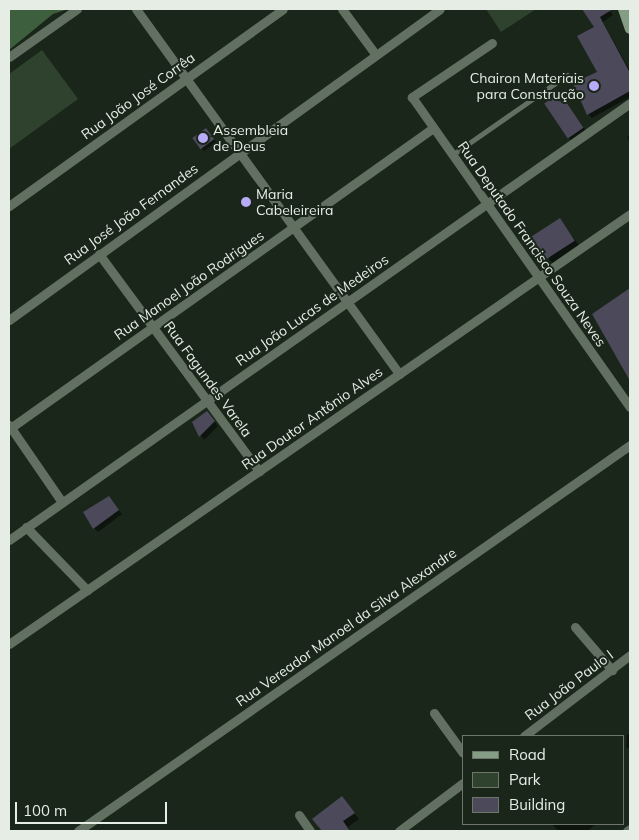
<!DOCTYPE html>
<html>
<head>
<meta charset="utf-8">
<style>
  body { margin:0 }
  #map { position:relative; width:639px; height:840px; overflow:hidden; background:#1a261a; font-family:Mulish,sans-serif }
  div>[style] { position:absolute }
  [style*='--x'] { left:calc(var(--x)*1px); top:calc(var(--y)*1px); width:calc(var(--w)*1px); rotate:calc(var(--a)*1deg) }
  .green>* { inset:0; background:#2e422e }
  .water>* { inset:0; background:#3e5f3e }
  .shadow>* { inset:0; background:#0007 }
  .building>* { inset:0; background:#4b495a; transform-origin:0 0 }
  .service>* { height:4.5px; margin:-2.25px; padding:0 2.25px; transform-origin:2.25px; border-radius:2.25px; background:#627061 }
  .minor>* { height:9px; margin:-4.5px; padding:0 4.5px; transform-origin:4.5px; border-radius:4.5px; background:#627061 }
  .secondary>* { height:10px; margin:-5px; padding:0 5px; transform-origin:5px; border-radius:5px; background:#859d85 }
  .dots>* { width:14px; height:14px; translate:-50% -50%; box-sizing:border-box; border:2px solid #1a261a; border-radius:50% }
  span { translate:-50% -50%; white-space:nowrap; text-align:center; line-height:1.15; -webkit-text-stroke:4px #1a261a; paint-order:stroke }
  .poi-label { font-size:14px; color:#e6ede5 }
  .right { translate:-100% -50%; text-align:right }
  .left { translate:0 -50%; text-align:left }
  .street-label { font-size:14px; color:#e6ede5 }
  .frame { position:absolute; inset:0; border:10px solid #e6ede5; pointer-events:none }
  .legend { position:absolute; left:462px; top:735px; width:162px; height:90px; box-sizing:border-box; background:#1a261a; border:1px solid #6c766b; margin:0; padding:6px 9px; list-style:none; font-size:15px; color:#e6ede5 }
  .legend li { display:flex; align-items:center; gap:10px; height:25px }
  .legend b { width:25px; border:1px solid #6c766b }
  .scale { position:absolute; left:15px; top:802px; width:152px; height:22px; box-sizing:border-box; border:2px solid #e6ede5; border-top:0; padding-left:6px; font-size:15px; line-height:18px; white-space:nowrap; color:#e6ede5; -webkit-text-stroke:4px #1a261a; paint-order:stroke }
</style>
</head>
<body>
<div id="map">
  <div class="green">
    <div style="clip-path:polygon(486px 9px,536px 9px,501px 32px)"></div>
    <div style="clip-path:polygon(42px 50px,78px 99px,9px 149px,9px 74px)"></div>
  </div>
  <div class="water">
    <div style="clip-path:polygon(9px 9px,68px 9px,53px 14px,9px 50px)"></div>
  </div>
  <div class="shadow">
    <div style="clip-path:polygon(583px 9px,608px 9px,613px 15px,603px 22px,630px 71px,630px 97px,592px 118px,588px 114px,598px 72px,596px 27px)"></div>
    <div style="clip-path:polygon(560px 95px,587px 132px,573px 142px,569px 138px)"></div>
    <div style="clip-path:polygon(208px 132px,216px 142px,204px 151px,201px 148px)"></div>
    <div style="clip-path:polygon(630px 135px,630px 142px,627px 137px)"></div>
    <div style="clip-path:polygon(559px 220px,583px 250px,557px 268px,549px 259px)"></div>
    <div style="clip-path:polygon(630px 289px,630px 379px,594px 315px)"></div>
    <div style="clip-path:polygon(211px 417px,218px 426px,204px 440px,194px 423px)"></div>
    <div style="clip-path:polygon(109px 498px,122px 514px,98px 532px,94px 528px)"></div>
    <div style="clip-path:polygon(627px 734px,630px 734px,630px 749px,626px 747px)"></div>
    <div style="clip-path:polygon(342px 798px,359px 819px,348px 827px,351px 831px,323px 831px,314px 819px)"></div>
    <div style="clip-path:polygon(552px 824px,596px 824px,587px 831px,558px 831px)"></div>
  </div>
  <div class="building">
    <div style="clip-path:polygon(582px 9px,613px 9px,600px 17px,630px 73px,630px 91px,587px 115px,573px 83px,597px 72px,577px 36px,594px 27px)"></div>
    <div style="left:560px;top:93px;width:42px;height:19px;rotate:56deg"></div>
    <div style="left:206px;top:128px;width:14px;height:17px;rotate:54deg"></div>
    <div style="left:248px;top:195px;width:9px;height:11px;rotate:54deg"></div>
    <div style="left:560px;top:218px;width:27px;height:34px;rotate:57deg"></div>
    <div style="clip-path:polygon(630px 288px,630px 381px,592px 314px)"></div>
    <div style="clip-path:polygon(207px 411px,215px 421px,199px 437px,192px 422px)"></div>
    <div style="clip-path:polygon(109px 496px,119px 510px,93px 529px,83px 512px)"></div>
    <div style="clip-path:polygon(342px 796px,355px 813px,343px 821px,350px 831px,322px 831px,312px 819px)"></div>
  </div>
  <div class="service">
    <div style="--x:452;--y:155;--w:140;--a:-34.8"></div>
  </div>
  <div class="minor">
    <div style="--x:136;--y:9;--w:450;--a:54.2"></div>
    <div style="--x:342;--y:9;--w:57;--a:53.5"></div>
    <div style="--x:492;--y:43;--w:97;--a:146"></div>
    <div style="--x:412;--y:97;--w:379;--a:54.9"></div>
    <div style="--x:9;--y:57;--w:83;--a:-35.2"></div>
    <div style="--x:9;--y:206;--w:337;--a:-35.7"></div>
    <div style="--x:99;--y:254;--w:270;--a:53.6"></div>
    <div style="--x:9;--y:320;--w:531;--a:-35.81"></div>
    <div style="--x:9;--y:425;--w:93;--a:55.5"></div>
    <div style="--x:9;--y:429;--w:520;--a:-35.37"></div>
    <div style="--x:26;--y:527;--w:88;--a:45.9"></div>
    <div style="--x:9;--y:540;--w:759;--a:-35.13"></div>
    <div style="--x:575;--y:627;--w:57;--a:49.3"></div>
    <div style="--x:9;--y:644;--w:755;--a:-34.7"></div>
    <div style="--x:434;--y:713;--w:49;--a:54.1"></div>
    <div style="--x:524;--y:736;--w:133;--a:-37.4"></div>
    <div style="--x:299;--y:815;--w:19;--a:55"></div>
    <div style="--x:78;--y:831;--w:674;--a:-34.96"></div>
    <div style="--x:399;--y:831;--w:80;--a:-36.9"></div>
    <div style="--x:627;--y:831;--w:4;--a:-34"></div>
  </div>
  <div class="secondary">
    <div style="--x:623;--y:9;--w:21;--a:71"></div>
  </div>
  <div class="dots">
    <div style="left:594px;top:86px;background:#b8abf7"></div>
    <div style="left:203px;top:138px;background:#b8abf7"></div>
    <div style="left:246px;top:202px;background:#b8abf7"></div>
  </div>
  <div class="poi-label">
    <span class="right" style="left:584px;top:86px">Chairon Materiais<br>para Construção</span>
    <span class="left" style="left:213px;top:138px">Assembleia<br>de Deus</span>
    <span class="left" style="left:256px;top:202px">Maria<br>Cabeleireira</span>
  </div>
  <div class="street-label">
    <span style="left:138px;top:96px;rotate:-36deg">Rua João José Corrêa</span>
    <span style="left:131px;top:214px;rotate:-36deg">Rua José João Fernandes</span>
    <span style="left:532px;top:244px;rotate:55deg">Rua Deputado Francisco Souza Neves</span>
    <span style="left:189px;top:285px;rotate:-35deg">Rua Manoel João Rodrigues</span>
    <span style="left:312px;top:310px;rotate:-35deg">Rua João Lucas de Medeiros</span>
    <span style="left:208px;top:379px;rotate:54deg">Rua Fagundes Varela</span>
    <span style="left:312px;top:418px;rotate:-35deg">Rua Doutor Antônio Alves</span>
    <span style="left:346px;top:627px;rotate:-35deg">Rua Vereador Manoel da Silva Alexandre</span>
    <span style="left:569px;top:685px;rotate:-37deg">Rua João Paulo I</span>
  </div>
  <div class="frame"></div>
  <ul class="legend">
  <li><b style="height:6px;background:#859d85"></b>Road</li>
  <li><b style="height:14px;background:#2e422e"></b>Park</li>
  <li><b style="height:14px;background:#4b495a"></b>Building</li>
  </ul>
  <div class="scale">100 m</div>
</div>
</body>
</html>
